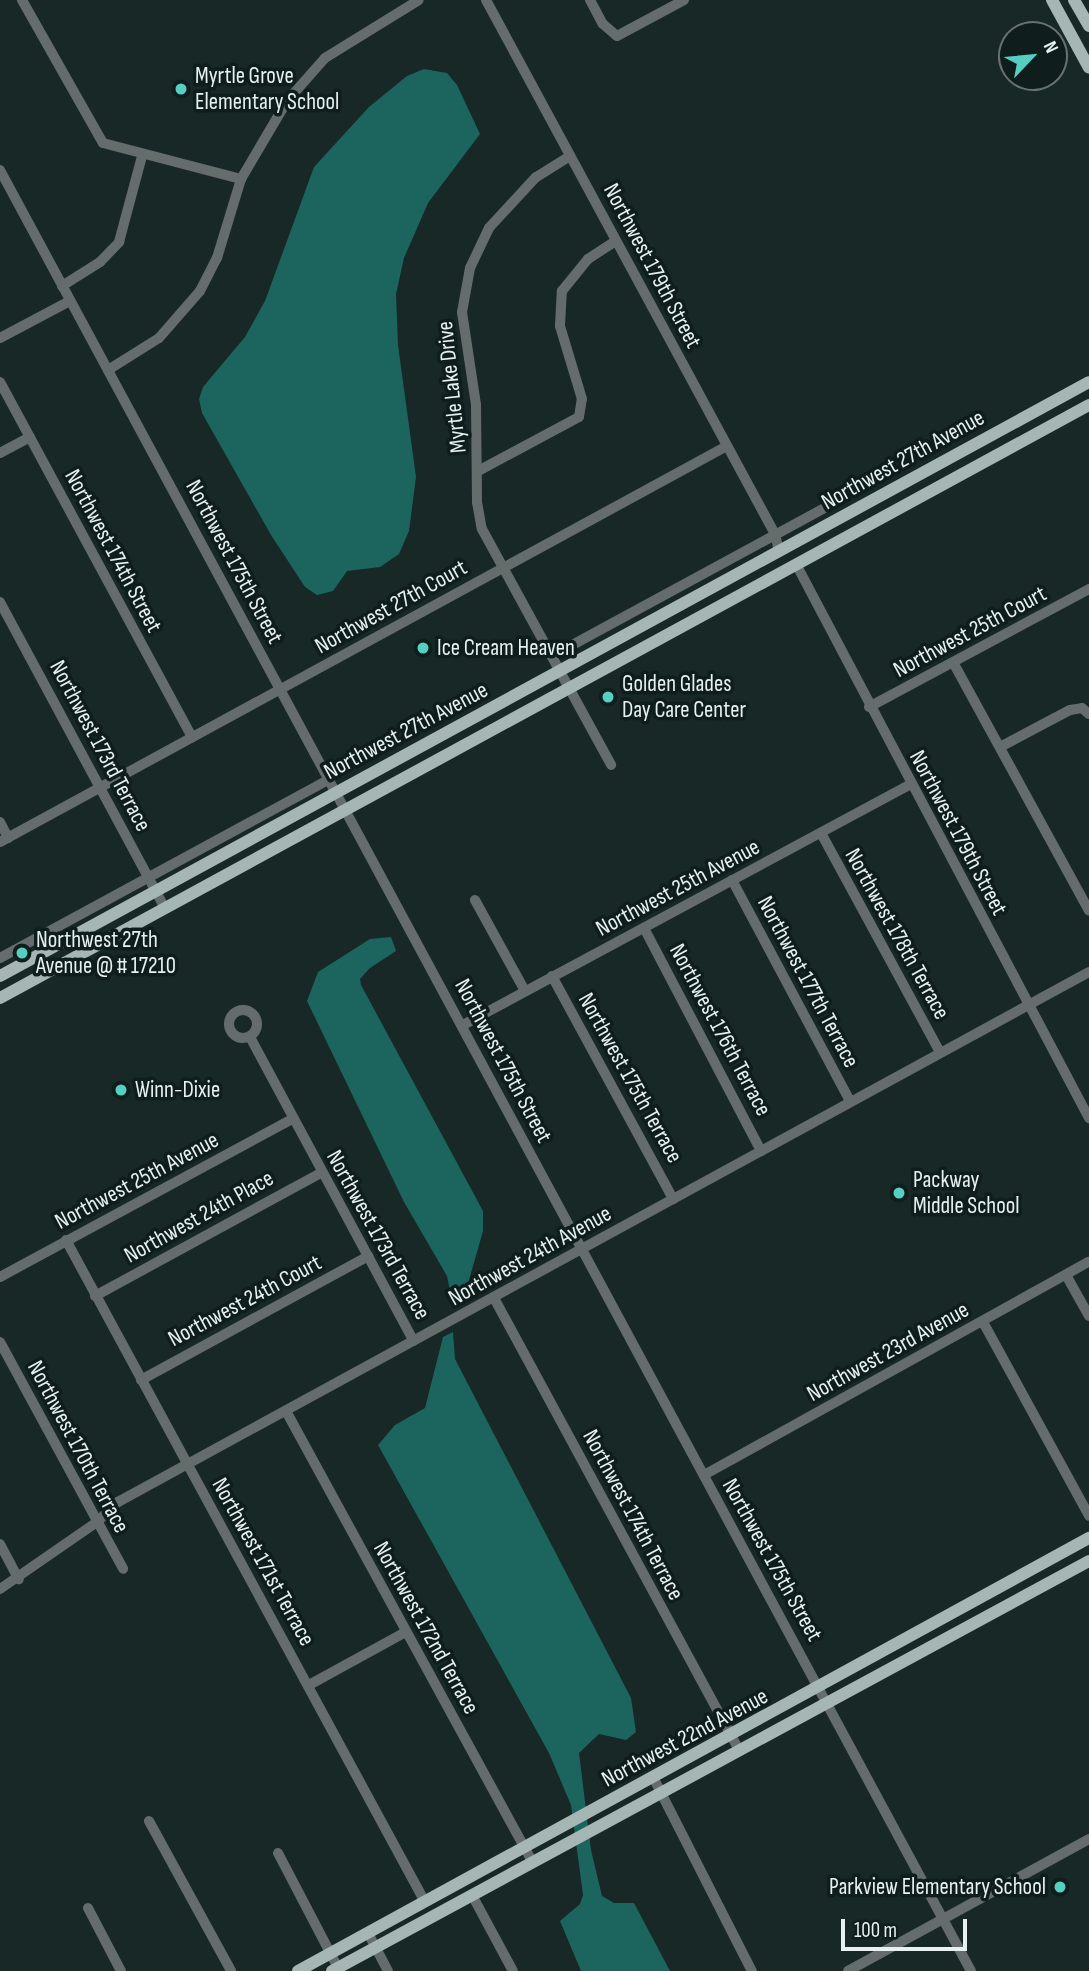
<!DOCTYPE html>
<html>
<head>
<meta charset="utf-8">
<style>
  body { margin:0 }
  #map { position:relative; width:1089px; height:1971px; overflow:hidden; background:#182826; font-family:"Sofia Sans Condensed",sans-serif }
  div>[style] { position:absolute }
  [style*='--x'] { left:calc(var(--x)*1px); top:calc(var(--y)*1px); width:calc(var(--w)*1px); rotate:calc(var(--a)*1deg) }
  .water>* { inset:0; background:#1b655e }
  .minor>* { height:10px; margin:-5px; padding:0 5px; transform-origin:5px; border-radius:5px; background:#656d6c }
  .minor>.ring { margin:-5px; padding:0; box-sizing:content-box; background:none; border:10px solid #656d6c; border-radius:50% }
  .major>* { height:12px; margin:-6px; padding:0 6px; transform-origin:6px; border-radius:6px; background:#a6b6b4 }
  .dots>* { width:19px; height:19px; translate:-50% -50%; box-sizing:border-box; border:4px solid #0f1e1c; border-radius:50% }
  span { translate:-50% -50%; white-space:nowrap; text-align:center; line-height:1.15; -webkit-text-stroke:7px #0f1e1c; paint-order:stroke }
  .poi-label { font-size:23px; color:#e7f1ef }
  .left { translate:0 -50%; text-align:left }
  .right { translate:-100% -50%; text-align:right }
  .street-label { font-size:23px; color:#e7f1ef }
  .north { position:absolute; left:998px; top:21px; width:70px; height:70px; box-sizing:border-box; background:#0f1e1c; border:2px solid #657270; border-radius:50%; rotate:64deg; font-size:19px; font-weight:700; line-height:28px; text-align:center; color:#e7f1ef }
  .north::after { content:''; display:block; margin:auto; width:24px; height:32px; background:#57cec2; clip-path:polygon(50% 0,100% 100%,50% 72%,0 100%) }
  .scale { position:absolute; left:841px; top:1919px; width:126px; height:32px; box-sizing:border-box; border:4px solid #e7f1ef; border-top:0; padding-left:9px; font-size:21px; line-height:24px; white-space:nowrap; color:#e7f1ef; -webkit-text-stroke:5px #0f1e1c; paint-order:stroke }
</style>
</head>
<body>
<div id="map">
  <div class="water">
    <div style="clip-path:polygon(424px 69px,447px 73px,457px 85px,480px 134px,428px 203px,404px 258px,396px 294px,398px 345px,416px 477px,409px 531px,399px 554px,380px 567px,347px 571px,333px 591px,317px 595px,305px 587px,271px 535px,202px 413px,199px 399px,203px 387px,245px 337px,265px 301px,314px 167px,369px 107px,407px 76px)"></div>
    <div style="clip-path:polygon(391px 937px,396px 951px,370px 968px,360px 979px,361px 985px,483px 1211px,483px 1231px,463px 1301px,453px 1306px,447px 1276px,404px 1202px,307px 1001px,318px 972px,370px 939px)"></div>
    <div style="clip-path:polygon(453px 1332px,455px 1359px,631px 1698px,636px 1732px,626px 1740px,599px 1734px,579px 1753px,591px 1850px,602px 1896px,614px 1903px,634px 1903px,670px 1971px,581px 1971px,560px 1921px,580px 1904px,583px 1895px,571px 1805px,549px 1753px,378px 1445px,395px 1425px,425px 1408px,443px 1337px)"></div>
  </div>
  <div class="minor">
    <div style="--x:22;--y:0;--w:164;--a:60.5"></div>
    <div style="--x:103;--y:143;--w:143;--a:14.6"></div>
    <div style="--x:486;--y:0;--w:607;--a:61.58"></div>
    <div style="--x:775;--y:534;--w:18;--a:77"></div>
    <div style="--x:590;--y:0;--w:27;--a:62"></div>
    <div style="--x:603;--y:24;--w:18;--a:41"></div>
    <div style="--x:617;--y:36;--w:76;--a:-28.2"></div>
    <div style="--x:570;--y:156;--w:40;--a:148"></div>
    <div style="--x:536;--y:177;--w:69;--a:132.7"></div>
    <div style="--x:489;--y:228;--w:44;--a:115.4"></div>
    <div style="--x:470;--y:268;--w:45;--a:100.3"></div>
    <div style="--x:462;--y:312;--w:94;--a:81.4"></div>
    <div style="--x:476;--y:405;--w:97;--a:89.4"></div>
    <div style="--x:477;--y:502;--w:27;--a:80"></div>
    <div style="--x:482;--y:529;--w:269;--a:61.3"></div>
    <div style="--x:0;--y:170;--w:2046;--a:61.67"></div>
    <div style="--x:62;--y:286;--w:45;--a:-32.3"></div>
    <div style="--x:100;--y:262;--w:28;--a:-46"></div>
    <div style="--x:119;--y:242;--w:89;--a:-75"></div>
    <div style="--x:0;--y:338;--w:79;--a:-27.9"></div>
    <div style="--x:108;--y:370;--w:60;--a:-32.1"></div>
    <div style="--x:159;--y:338;--w:62;--a:-48.9"></div>
    <div style="--x:200;--y:291;--w:37;--a:-63"></div>
    <div style="--x:217;--y:258;--w:83;--a:-73.1"></div>
    <div style="--x:241;--y:179;--w:91;--a:-59.5"></div>
    <div style="--x:287;--y:101;--w:57;--a:-48.5"></div>
    <div style="--x:325;--y:58;--w:110;--a:-31.7"></div>
    <div style="--x:0;--y:382;--w:404;--a:61.6"></div>
    <div style="--x:0;--y:453;--w:34;--a:-28"></div>
    <div style="--x:480;--y:470;--w:112;--a:-28.2"></div>
    <div style="--x:579;--y:417;--w:18;--a:-81"></div>
    <div style="--x:582;--y:399;--w:76;--a:-106.8"></div>
    <div style="--x:560;--y:326;--w:35;--a:-87"></div>
    <div style="--x:562;--y:291;--w:41;--a:-50.9"></div>
    <div style="--x:588;--y:259;--w:33;--a:-33"></div>
    <div style="--x:796;--y:564;--w:627;--a:62.13"></div>
    <div style="--x:0;--y:602;--w:348;--a:61.7"></div>
    <div style="--x:552;--y:656;--w:314;--a:-28.5"></div>
    <div style="--x:954;--y:664;--w:281;--a:61.3"></div>
    <div style="--x:869;--y:707;--w:250;--a:-28.2"></div>
    <div style="--x:1000;--y:747;--w:79;--a:-27.9"></div>
    <div style="--x:1070;--y:710;--w:12;--a:-9"></div>
    <div style="--x:1082;--y:708;--w:9;--a:41"></div>
    <div style="--x:0;--y:822;--w:18;--a:63"></div>
    <div style="--x:821;--y:833;--w:249;--a:61.5"></div>
    <div style="--x:0;--y:842;--w:828;--a:-28.58"></div>
    <div style="--x:732;--y:880;--w:251;--a:61.9"></div>
    <div style="--x:475;--y:900;--w:104;--a:61.2"></div>
    <div style="--x:644;--y:928;--w:252;--a:62.3"></div>
    <div style="--x:0;--y:958;--w:373;--a:-28.5"></div>
    <div style="--x:552;--y:976;--w:254;--a:61.5"></div>
    <div class="ring" style="left:229px;top:1010px;width:18px;height:18px"></div>
    <div style="--x:463;--y:1025;--w:509;--a:-28.28"></div>
    <div style="--x:250;--y:1037;--w:345;--a:61.7"></div>
    <div style="--x:66;--y:1240;--w:753;--a:61.53"></div>
    <div style="--x:1066;--y:1275;--w:47;--a:60.7"></div>
    <div style="--x:0;--y:1277;--w:332;--a:-28.4"></div>
    <div style="--x:95;--y:1296;--w:259;--a:-28.6"></div>
    <div style="--x:494;--y:1298;--w:514;--a:61.54"></div>
    <div style="--x:983;--y:1322;--w:221;--a:61.3"></div>
    <div style="--x:0;--y:1342;--w:258;--a:61.5"></div>
    <div style="--x:141;--y:1380;--w:259;--a:-28.6"></div>
    <div style="--x:286;--y:1411;--w:515;--a:61.35"></div>
    <div style="--x:704;--y:1475;--w:440;--a:-29"></div>
    <div style="--x:0;--y:1544;--w:40;--a:62"></div>
    <div style="--x:0;--y:1589;--w:118;--a:-34.6"></div>
    <div style="--x:97;--y:1522;--w:29;--a:-44"></div>
    <div style="--x:118;--y:1502;--w:1106;--a:-28.63"></div>
    <div style="--x:309;--y:1685;--w:111;--a:-28.7"></div>
    <div style="--x:654;--y:1779;--w:216;--a:63"></div>
    <div style="--x:149;--y:1821;--w:171;--a:61.3"></div>
    <div style="--x:278;--y:1853;--w:130;--a:62.4"></div>
    <div style="--x:472;--y:1895;--w:86;--a:61.7"></div>
    <div style="--x:88;--y:1908;--w:71;--a:62.4"></div>
    <div style="--x:368;--y:1933;--w:43;--a:62.2"></div>
    <div style="--x:848;--y:1971;--w:275;--a:-28.7"></div>
  </div>
  <div class="major">
    <div style="--x:1052;--y:0;--w:77;--a:61.4"></div>
    <div style="--x:1074;--y:0;--w:30;--a:60"></div>
    <div style="--x:0;--y:976;--w:1240;--a:-28.61"></div>
    <div style="--x:0;--y:998;--w:1240;--a:-28.57"></div>
    <div style="--x:298;--y:1971;--w:902;--a:-28.7"></div>
    <div style="--x:332;--y:1971;--w:861;--a:-28.44"></div>
  </div>
  <div class="dots">
    <div style="left:181px;top:89px;background:#57cec2"></div>
    <div style="left:423px;top:648px;background:#57cec2"></div>
    <div style="left:608px;top:697px;background:#57cec2"></div>
    <div style="left:22px;top:953px;background:#57cec2"></div>
    <div style="left:121px;top:1090px;background:#57cec2"></div>
    <div style="left:899px;top:1193px;background:#57cec2"></div>
    <div style="left:1060px;top:1887px;background:#57cec2"></div>
  </div>
  <div class="poi-label">
    <span class="left" style="left:195px;top:89px">Myrtle Grove<br>Elementary School</span>
    <span class="left" style="left:437px;top:648px">Ice Cream Heaven</span>
    <span class="left" style="left:622px;top:697px">Golden Glades<br>Day Care Center</span>
    <span class="left" style="left:36px;top:953px">Northwest 27th<br>Avenue @ # 17210</span>
    <span class="left" style="left:135px;top:1090px">Winn-Dixie</span>
    <span class="left" style="left:913px;top:1193px">Packway<br>Middle School</span>
    <span class="right" style="left:1046px;top:1887px">Parkview Elementary School</span>
  </div>
  <div class="street-label">
    <span style="left:652px;top:266px;rotate:62deg">Northwest 179th Street</span>
    <span style="left:452px;top:387px;rotate:-96deg">Myrtle Lake Drive</span>
    <span style="left:903px;top:460px;rotate:-29deg">Northwest 27th Avenue</span>
    <span style="left:113px;top:551px;rotate:62deg">Northwest 174th Street</span>
    <span style="left:234px;top:562px;rotate:62deg">Northwest 175th Street</span>
    <span style="left:391px;top:607px;rotate:-29deg">Northwest 27th Court</span>
    <span style="left:970px;top:632px;rotate:-28deg">Northwest 25th Court</span>
    <span style="left:406px;top:731px;rotate:-28deg">Northwest 27th Avenue</span>
    <span style="left:100px;top:746px;rotate:62deg">Northwest 173rd Terrace</span>
    <span style="left:958px;top:833px;rotate:62deg">Northwest 179th Street</span>
    <span style="left:678px;top:888px;rotate:-28deg">Northwest 25th Avenue</span>
    <span style="left:897px;top:934px;rotate:61deg">Northwest 178th Terrace</span>
    <span style="left:808px;top:982px;rotate:62deg">Northwest 177th Terrace</span>
    <span style="left:720px;top:1030px;rotate:62deg">Northwest 176th Terrace</span>
    <span style="left:503px;top:1061px;rotate:62deg">Northwest 175th Street</span>
    <span style="left:630px;top:1078px;rotate:61deg">Northwest 175th Terrace</span>
    <span style="left:137px;top:1181px;rotate:-28deg">Northwest 25th Avenue</span>
    <span style="left:199px;top:1217px;rotate:-29deg">Northwest 24th Place</span>
    <span style="left:378px;top:1235px;rotate:61deg">Northwest 173rd Terrace</span>
    <span style="left:530px;top:1256px;rotate:-29deg">Northwest 24th Avenue</span>
    <span style="left:245px;top:1301px;rotate:-28deg">Northwest 24th Court</span>
    <span style="left:888px;top:1352px;rotate:-29deg">Northwest 23rd Avenue</span>
    <span style="left:78px;top:1447px;rotate:62deg">Northwest 170th Terrace</span>
    <span style="left:633px;top:1515px;rotate:62deg">Northwest 174th Terrace</span>
    <span style="left:772px;top:1560px;rotate:61deg">Northwest 175th Street</span>
    <span style="left:263px;top:1562px;rotate:61deg">Northwest 171st Terrace</span>
    <span style="left:426px;top:1628px;rotate:61deg">Northwest 172nd Terrace</span>
    <span style="left:685px;top:1738px;rotate:-28deg">Northwest 22nd Avenue</span>
  </div>
  <div class="north">N</div>
  <div class="scale">100 m</div>
</div>
</body>
</html>
